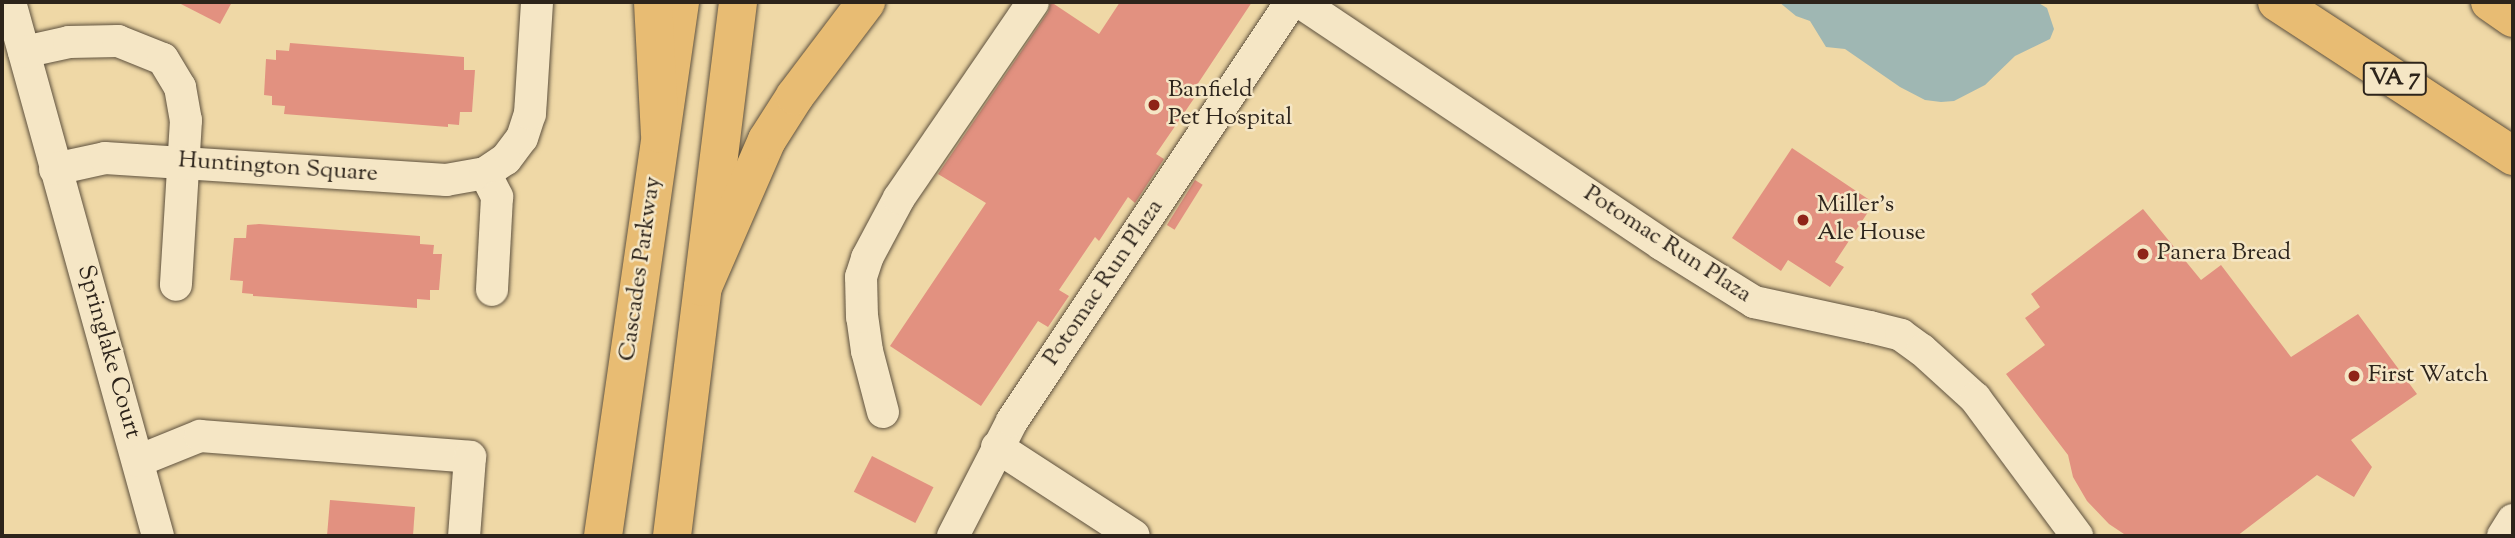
<!DOCTYPE html>
<style>
body{margin:0}
#map{position:relative;width:2515px;height:538px;overflow:hidden;background:#efd8a6;font-family:"Sorts Mill Goudy",serif}
div>[style]{position:absolute}
.water>*{inset:0;background:#9fb7b3}
.building>*{inset:0;background:#e29180;transform-origin:0 0}
.roads{filter:drop-shadow(0 0 2px #5e513e) drop-shadow(0 0 2px #5e513e)}
.minor>*{height:32px;margin:-16px;padding:0 16px;transform-origin:16px;border-radius:16px;background:#f5e6c5}
.major>*{height:38px;margin:-19px;padding:0 19px;transform-origin:19px;border-radius:19px;background:#e8bc73}
.highway>*{height:38px;margin:-19px;padding:0 19px;transform-origin:19px;border-radius:19px;background:#e8bc73}
.dots>*{width:19px;height:19px;translate:-50% -50%;box-sizing:border-box;border:4px solid #f5e6c5;border-radius:50%}
span{translate:-50% -50%;white-space:nowrap;text-align:center;line-height:1.15;-webkit-text-stroke:5px #f5e6c5;paint-order:stroke}
.shield-label span{padding:2px 5px;background:#f5e6c5;border:2px solid;border-radius:5px;-webkit-text-stroke-width:0}
.shield-label{font-size:23px;color:#2d241b;font-weight:700}
.poi-label{font-size:24px;color:#2d241b}
.left{translate:0 -50%;text-align:left}
.street-label{font-size:24px;color:#2d241b}
.frame{position:absolute;inset:0;border:4px solid #2d241b;pointer-events:none}
</style>
<div id="map">
<div class="water">
<i style="clip-path:polygon(1779px 2px,2037px 2px,2047px 8px,2054px 29px,2050px 39px,2015px 56px,1985px 85px,1954px 101px,1941px 102px,1925px 100px,1900px 87px,1845px 49px,1826px 47px,1810px 21px,1796px 16px)"></i>
</div>
<div class="building">
<i style="clip-path:polygon(177px 2px,232px 2px,220px 24px)"></i>
<i style="clip-path:polygon(1051px 2px,1099px 34px,1120px 2px,1252px 2px,1191px 94px,1195px 97px,1156px 154px,1164px 159px,1135px 203px,1128px 197px,1099px 241px,1095px 237px,1059px 290px,1069px 296px,1048px 327px,1038px 321px,981px 406px,890px 346px,986px 203px,938px 174px,1048px 12px)"></i>
<i style="clip-path:polygon(290px 43px,464px 57px,464px 70px,475px 70px,472px 112px,460px 112px,459px 125px,448px 124px,448px 127px,284px 114px,285px 106px,272px 105px,272px 96px,264px 95px,266px 59px,276px 60px,276px 50px,289px 51px)"></i>
<i style="clip-path:polygon(1792px 148px,1874px 203px,1835px 262px,1844px 267px,1830px 287px,1788px 260px,1781px 271px,1732px 238px)"></i>
<i style="left:1195px;top:180px;width:9px;height:53px;rotate:32deg"></i>
<i style="clip-path:polygon(2143px 209px,2201px 280px,2221px 265px,2291px 357px,2358px 314px,2417px 394px,2351px 440px,2372px 467px,2354px 497px,2317px 475px,2237px 536px,2127px 536px,2109px 524px,2087px 501px,2073px 477px,2068px 455px,2006px 374px,2045px 345px,2025px 318px,2040px 307px,2031px 294px)"></i>
<i style="clip-path:polygon(259px 224px,420px 236px,420px 244px,434px 245px,433px 254px,442px 254px,439px 290px,430px 290px,430px 300px,417px 299px,417px 308px,253px 296px,253px 294px,242px 293px,243px 281px,230px 280px,234px 238px,246px 238px,247px 225px)"></i>
<i style="left:872px;top:456px;width:69px;height:40px;rotate:27deg"></i>
<i style="clip-path:polygon(330px 500px,415px 507px,413px 536px,327px 536px)"></i>
</div>
<div class="roads">
<div class="minor">
<i style="left:10px;top:2px;width:554px;rotate:74.51deg"></i>
<i style="left:1300px;top:2px;width:435px;rotate:33.8deg"></i>
<i style="left:1661px;top:244px;width:110px;rotate:31.9deg"></i>
<i style="left:1754px;top:302px;width:119px;rotate:12.2deg"></i>
<i style="left:1870px;top:327px;width:32px;rotate:14deg"></i>
<i style="left:1901px;top:335px;width:26px;rotate:36deg"></i>
<i style="left:1922px;top:350px;width:72px;rotate:42.2deg"></i>
<i style="left:1975px;top:398px;width:172px;rotate:53.5deg"></i>
<i style="left:24px;top:52px;width:46px;rotate:-12.5deg"></i>
<i style="left:69px;top:42px;width:49px;rotate:-1.2deg"></i>
<i style="left:118px;top:41px;width:48px;rotate:21.8deg"></i>
<i style="left:163px;top:59px;width:33px;rotate:59deg"></i>
<i style="left:180px;top:87px;width:34px;rotate:80deg"></i>
<i style="left:186px;top:120px;width:165px;rotate:93.5deg"></i>
<i style="left:55px;top:169px;width:51px;rotate:-12.4deg"></i>
<i style="left:105px;top:158px;width:342px;rotate:3.7deg"></i>
<i style="left:446px;top:180px;width:40px;rotate:-10deg"></i>
<i style="left:485px;top:173px;width:25px;rotate:-34deg"></i>
<i style="left:506px;top:159px;width:26px;rotate:-53deg"></i>
<i style="left:522px;top:138px;width:25px;rotate:-72deg"></i>
<i style="left:530px;top:114px;width:112px;rotate:-86.4deg"></i>
<i style="left:485px;top:173px;width:27px;rotate:63deg"></i>
<i style="left:497px;top:197px;width:93px;rotate:93.1deg"></i>
<i style="left:883px;top:412px;width:63px;rotate:-104.7deg"></i>
<i style="left:867px;top:351px;width:34px;rotate:-98deg"></i>
<i style="left:862px;top:317px;width:40px;rotate:-91.4deg"></i>
<i style="left:861px;top:277px;width:20px;rotate:-72deg"></i>
<i style="left:867px;top:258px;width:68px;rotate:-61.9deg"></i>
<i style="left:899px;top:198px;width:237px;rotate:-55.6deg"></i>
<i style="left:997px;top:447px;width:163px;rotate:33deg"></i>
<i style="left:138px;top:461px;width:67px;rotate:-22deg"></i>
<i style="left:200px;top:436px;width:271px;rotate:4.4deg"></i>
<i style="left:470px;top:457px;width:79px;rotate:94.3deg"></i>
<i style="left:953px;top:536px;width:129px;rotate:-62.8deg"></i>
<i style="left:1012px;top:421px;width:503px;rotate:-56.34deg"></i>
<i style="left:2503px;top:536px;width:19px;rotate:-58deg"></i>
</div>
<div class="major">
<i style="left:603px;top:536px;width:540px;rotate:-81.79deg"></i>
<i style="left:672px;top:536px;width:538px;rotate:-82.95deg"></i>
</div>
<div class="highway">
<i style="left:653px;top:2px;width:132px;rotate:87deg"></i>
<i style="left:2277px;top:2px;width:282px;rotate:33.1deg"></i>
<i style="left:2490px;top:2px;width:28px;rotate:35deg"></i>
<i style="left:703px;top:287px;width:160px;rotate:-66.5deg"></i>
<i style="left:767px;top:140px;width:52px;rotate:-57.5deg"></i>
<i style="left:795px;top:96px;width:118px;rotate:-52.9deg"></i>
</div>
</div>
<div class="dots">
<i style="left:1154px;top:105px;background:#8f2418"></i>
<i style="left:1803px;top:220px;background:#8f2418"></i>
<i style="left:2143px;top:254px;background:#8f2418"></i>
<i style="left:2354px;top:376px;background:#8f2418"></i>
</div>
<div class="shield-label">
<span style="left:2395px;top:79px">VA 7</span>
</div>
<div class="poi-label">
<span class="left" style="left:1168px;top:105px">Banfield<br>Pet Hospital</span>
<span class="left" style="left:1817px;top:220px">Miller's<br>Ale House</span>
<span class="left" style="left:2157px;top:254px">Panera Bread</span>
<span class="left" style="left:2368px;top:376px">First Watch</span>
</div>
<div class="street-label">
<span style="left:278px;top:168px;rotate:4deg">Huntington Square</span>
<span style="left:1667px;top:245px;rotate:33deg">Potomac Run Plaza</span>
<span style="left:641px;top:269px;rotate:-82deg">Cascades Parkway</span>
<span style="left:1104px;top:283px;rotate:-56deg">Potomac Run Plaza</span>
<span style="left:108px;top:352px;rotate:74deg">Springlake Court</span>
</div>
<div class="frame"></div>
</div>
